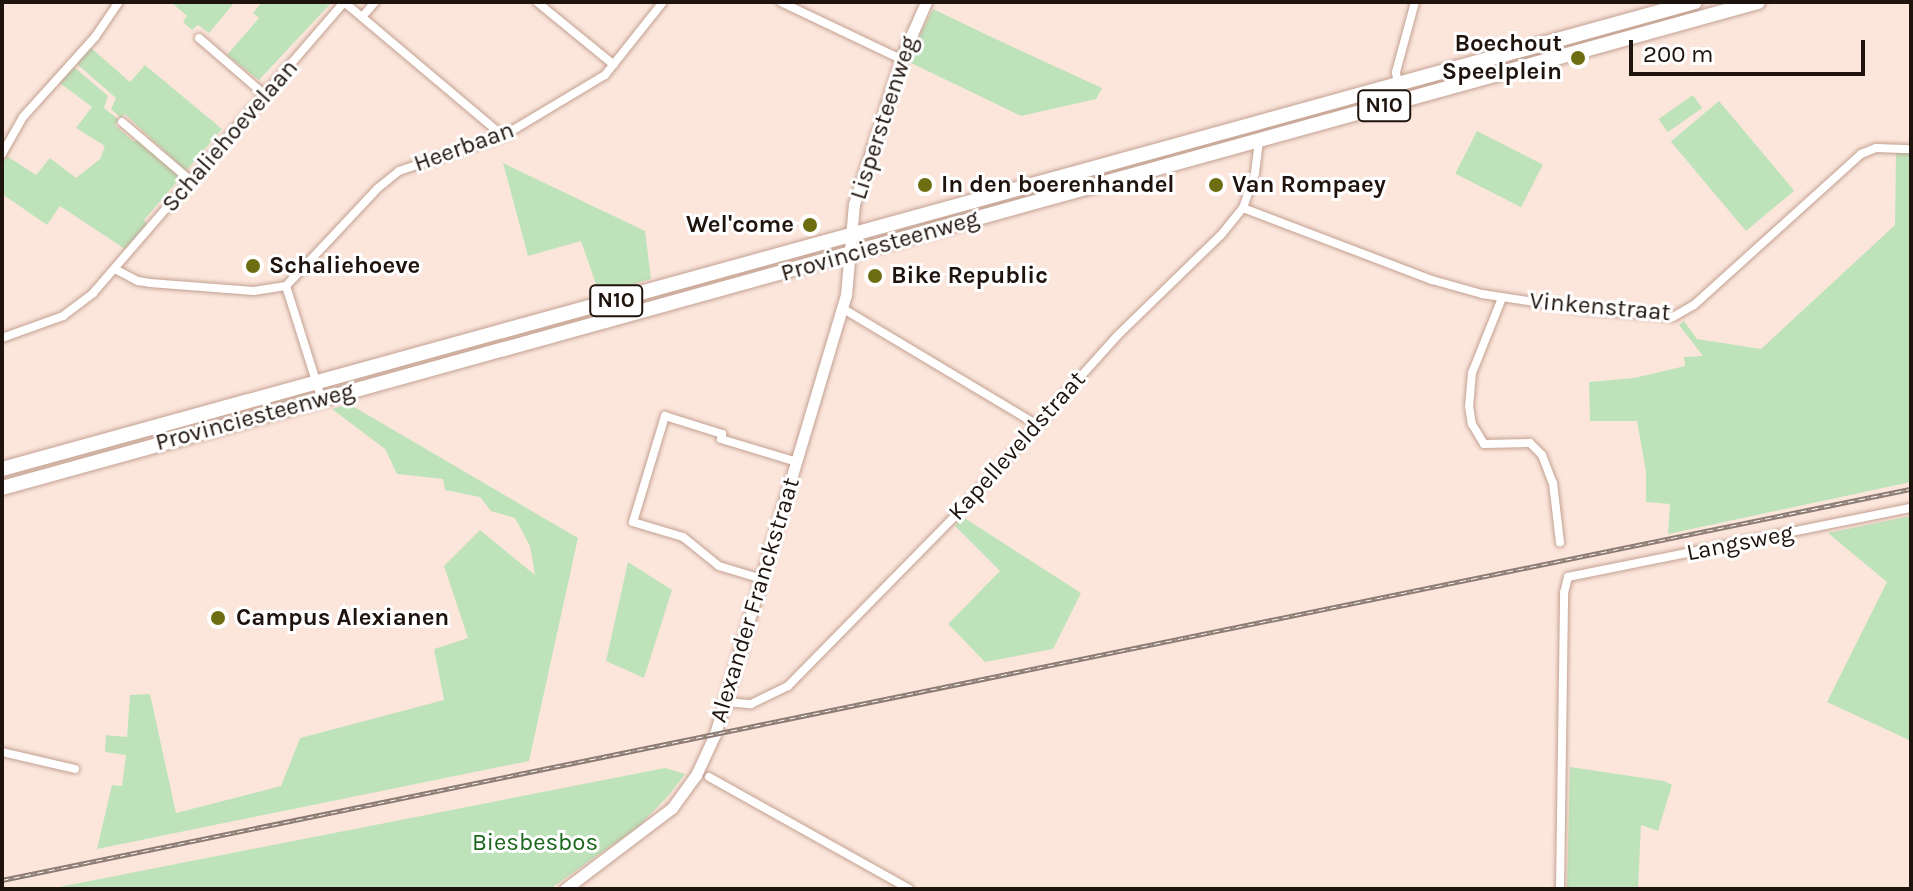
<!DOCTYPE html>
<style>
body{margin:0}
#map{position:relative;width:1913px;height:891px;overflow:hidden;background:#fce6dc;font-family:Karla,sans-serif}
div>[style]{position:absolute}
.green>*{inset:0;background:#bee3bb;transform-origin:0 0}
.roads{filter:drop-shadow(0 0 2px #c3a191) drop-shadow(0 0 2px #c3a191)}
.minor>*{height:8px;margin:-4px;padding:0 4px;transform-origin:4px;border-radius:4px;background:#fff}
.tertiary>*{height:11px;margin:-5.5px;padding:0 5.5px;transform-origin:5.5px;border-radius:5.5px;background:#fff}
.primary>*{height:14px;margin:-7px;padding:0 7px;transform-origin:7px;border-radius:7px;background:#fff}
.rail>*{height:5px;margin-top:-2.5px;transform-origin:0;background:repeating-linear-gradient(90deg,#fff 0 6px,#8b7b73 0 12px);box-sizing:border-box;border-block:2px solid #8b7b73}
.dots>*{width:22px;height:22px;translate:-50% -50%;box-sizing:border-box;border:4px solid #fff;border-radius:50%}
span{translate:-50% -50%;white-space:nowrap;text-align:center;line-height:1.15;-webkit-text-stroke:6px #fff;paint-order:stroke}
.shield-label span{padding:2px 6px;background:#fff;border:2px solid;border-radius:6px;-webkit-text-stroke-width:0}
.shield-label{font-size:22px;color:#1f130d;font-weight:700}
.poi-label{font-size:24px;color:#1f130d;font-weight:700}
.right{translate:-100% -50%;text-align:right}
.left{translate:0 -50%;text-align:left}
.street-label{font-size:24px;color:#1f130d}
.park-label{font-size:24px;color:#1a661b}
.frame{position:absolute;inset:0;border:4px solid #1f130d;pointer-events:none}
.scale{position:absolute;left:1629px;top:40px;width:236px;height:36px;box-sizing:border-box;border:4px solid #1f130d;border-top:0;padding-left:10px;font-size:24px;line-height:28px;white-space:nowrap;color:#1f130d;-webkit-text-stroke:6px #fff;paint-order:stroke}
</style>
<div id="map">
<div class="green">
<i style="clip-path:polygon(171px 2px,235px 2px,209px 33px,198px 25px,192px 30px,183px 22px,187px 16px)"></i>
<i style="clip-path:polygon(262px 2px,331px 3px,259px 80px,227px 55px,259px 18px,253px 13px)"></i>
<i style="clip-path:polygon(933px 9px,1002px 42px,1102px 88px,1096px 99px,1021px 116px,907px 61px)"></i>
<i style="clip-path:polygon(90px 47px,130px 82px,145px 65px,222px 129px,186px 171px,125px 114px,121px 118px,111px 109px,116px 98px,77px 64px)"></i>
<i style="clip-path:polygon(74px 67px,108px 96px,104px 108px,119px 120px,115px 125px,133px 141px,139px 141px,181px 177px,144px 220px,147px 224px,125px 249px,60px 206px,47px 225px,2px 194px,2px 164px,7px 156px,36px 175px,50px 158px,76px 178px,100px 159px,105px 146px,76px 128px,92px 107px,60px 83px)"></i>
<i style="left:1693px;top:95px;width:16px;height:42px;rotate:55deg"></i>
<i style="left:1719px;top:101px;width:117px;height:63px;rotate:50deg"></i>
<i style="left:1477px;top:131px;width:74px;height:48px;rotate:27deg"></i>
<i style="clip-path:polygon(1896px 152px,1911px 152px,1911px 482px,1668px 534px,1670px 504px,1646px 502px,1646px 472px,1637px 421px,1590px 421px,1589px 382px,1634px 378px,1685px 366px,1684px 357px,1703px 356px,1679px 325px,1684px 321px,1697px 339px,1761px 349px,1895px 225px)"></i>
<i style="clip-path:polygon(503px 163px,645px 231px,651px 279px,599px 293px,581px 241px,528px 256px)"></i>
<i style="clip-path:polygon(349px 404px,578px 538px,529px 761px,97px 849px,112px 785px,122px 786px,126px 755px,105px 752px,106px 735px,127px 737px,130px 695px,150px 694px,176px 813px,281px 786px,300px 738px,444px 700px,434px 649px,468px 638px,444px 566px,480px 530px,535px 575px,530px 546px,515px 518px,491px 511px,480px 497px,445px 490px,443px 479px,397px 474px,385px 449px,332px 409px)"></i>
<i style="clip-path:polygon(1911px 516px,1911px 741px,1827px 702px,1887px 582px,1828px 533px)"></i>
<i style="clip-path:polygon(963px 517px,1081px 593px,1053px 649px,985px 662px,948px 624px,1000px 571px,955px 526px)"></i>
<i style="clip-path:polygon(628px 562px,672px 590px,644px 678px,606px 661px)"></i>
<i style="clip-path:polygon(1570px 767px,1664px 781px,1672px 785px,1658px 831px,1641px 825px,1638px 889px,1567px 889px)"></i>
<i style="clip-path:polygon(665px 768px,685px 774px,668px 796px,639px 826px,550px 889px,49px 889px)"></i>
</div>
<div class="roads">
<div class="minor">
<i style="left:344px;top:2px;width:208px;rotate:40.1deg"></i>
<i style="left:537px;top:2px;width:99px;rotate:39.3deg"></i>
<i style="left:781px;top:2px;width:133px;rotate:25.4deg"></i>
<i style="left:362px;top:17px;width:20px;rotate:-49deg"></i>
<i style="left:199px;top:38px;width:87px;rotate:40.8deg"></i>
<i style="left:1398px;top:86px;width:14px;rotate:-98deg"></i>
<i style="left:1396px;top:72px;width:73px;rotate:-74.8deg"></i>
<i style="left:122px;top:122px;width:91px;rotate:40.5deg"></i>
<i style="left:2px;top:154px;width:43px;rotate:-60.4deg"></i>
<i style="left:23px;top:117px;width:108px;rotate:-48deg"></i>
<i style="left:95px;top:37px;width:42px;rotate:-55.6deg"></i>
<i style="left:1243px;top:208px;width:202px;rotate:20.9deg"></i>
<i style="left:1432px;top:280px;width:52px;rotate:15.6deg"></i>
<i style="left:1482px;top:294px;width:92px;rotate:8.7deg"></i>
<i style="left:1573px;top:308px;width:100px;rotate:5.1deg"></i>
<i style="left:1673px;top:317px;width:24px;rotate:-30deg"></i>
<i style="left:1694px;top:305px;width:225px;rotate:-42.1deg"></i>
<i style="left:1861px;top:154px;width:16px;rotate:-22deg"></i>
<i style="left:1876px;top:148px;width:35px;rotate:2deg"></i>
<i style="left:115px;top:269px;width:26px;rotate:28deg"></i>
<i style="left:138px;top:281px;width:12px;rotate:9deg"></i>
<i style="left:150px;top:283px;width:104px;rotate:4.4deg"></i>
<i style="left:254px;top:291px;width:32px;rotate:-9deg"></i>
<i style="left:286px;top:286px;width:134px;rotate:-46.8deg"></i>
<i style="left:378px;top:188px;width:27px;rotate:-39deg"></i>
<i style="left:399px;top:171px;width:110px;rotate:-18.6deg"></i>
<i style="left:503px;top:136px;width:119px;rotate:-30.9deg"></i>
<i style="left:605px;top:75px;width:93px;rotate:-51.5deg"></i>
<i style="left:286px;top:286px;width:120px;rotate:72.5deg"></i>
<i style="left:1502px;top:298px;width:81px;rotate:111.8deg"></i>
<i style="left:1472px;top:373px;width:33px;rotate:95deg"></i>
<i style="left:1469px;top:406px;width:18px;rotate:81deg"></i>
<i style="left:1472px;top:424px;width:23px;rotate:59deg"></i>
<i style="left:1484px;top:444px;width:46px;rotate:-1.2deg"></i>
<i style="left:1530px;top:443px;width:17px;rotate:45deg"></i>
<i style="left:1542px;top:455px;width:30px;rotate:69deg"></i>
<i style="left:1553px;top:483px;width:60px;rotate:83.3deg"></i>
<i style="left:842px;top:308px;width:226px;rotate:30.9deg"></i>
<i style="left:2px;top:338px;width:65px;rotate:-19.8deg"></i>
<i style="left:63px;top:316px;width:38px;rotate:-37deg"></i>
<i style="left:93px;top:293px;width:384px;rotate:-49.2deg"></i>
<i style="left:762px;top:579px;width:45px;rotate:-163.2deg"></i>
<i style="left:719px;top:566px;width:46px;rotate:-141.1deg"></i>
<i style="left:683px;top:537px;width:52px;rotate:-163.3deg"></i>
<i style="left:633px;top:522px;width:111px;rotate:-73.2deg"></i>
<i style="left:665px;top:416px;width:60px;rotate:17.5deg"></i>
<i style="left:722px;top:434px;width:5px;rotate:101deg"></i>
<i style="left:721px;top:439px;width:79px;rotate:16.8deg"></i>
<i style="left:726px;top:702px;width:25px;rotate:5deg"></i>
<i style="left:751px;top:704px;width:41px;rotate:-25.9deg"></i>
<i style="left:788px;top:686px;width:240px;rotate:-45.5deg"></i>
<i style="left:956px;top:515px;width:241px;rotate:-48deg"></i>
<i style="left:1117px;top:336px;width:145px;rotate:-44.2deg"></i>
<i style="left:1221px;top:235px;width:35px;rotate:-51deg"></i>
<i style="left:1243px;top:208px;width:37px;rotate:-71deg"></i>
<i style="left:1255px;top:173px;width:26px;rotate:-83deg"></i>
<i style="left:1258px;top:147px;width:7px;rotate:-117deg"></i>
<i style="left:2px;top:752px;width:75px;rotate:13.1deg"></i>
<i style="left:709px;top:777px;width:229px;rotate:29.2deg"></i>
<i style="left:1560px;top:889px;width:296px;rotate:-89.2deg"></i>
<i style="left:1564px;top:593px;width:16px;rotate:-76deg"></i>
<i style="left:1568px;top:577px;width:350px;rotate:-11.4deg"></i>
</div>
<div class="tertiary">
<i style="left:565px;top:889px;width:134px;rotate:-37.1deg"></i>
<i style="left:672px;top:808px;width:41px;rotate:-54deg"></i>
<i style="left:696px;top:775px;width:45px;rotate:-65.1deg"></i>
<i style="left:715px;top:734px;width:458px;rotate:-73.4deg"></i>
<i style="left:846px;top:295px;width:91px;rotate:-85deg"></i>
<i style="left:854px;top:204px;width:152px;rotate:-72deg"></i>
<i style="left:901px;top:59px;width:62px;rotate:-66.3deg"></i>
</div>
<div class="primary">
<i style="left:2px;top:469px;width:1756px;rotate:-15.42deg"></i>
<i style="left:2px;top:488px;width:1822px;rotate:-15.47deg"></i>
</div>
</div>
<div class="rail">
<i style="left:2px;top:880px;width:1949px;rotate:-11.58deg"></i>
</div>
<div class="dots">
<i style="left:1578px;top:58px;background:#6c6e11"></i>
<i style="left:925px;top:185px;background:#6c6e11"></i>
<i style="left:1216px;top:185px;background:#6c6e11"></i>
<i style="left:810px;top:225px;background:#6c6e11"></i>
<i style="left:253px;top:266px;background:#6c6e11"></i>
<i style="left:875px;top:276px;background:#6c6e11"></i>
<i style="left:218px;top:618px;background:#6c6e11"></i>
</div>
<div class="shield-label">
<span style="left:1384px;top:106px">N10</span>
<span style="left:616px;top:301px">N10</span>
</div>
<div class="poi-label">
<span class="right" style="left:1562px;top:58px">Boechout<br>Speelplein</span>
<span class="left" style="left:941px;top:185px">In den boerenhandel</span>
<span class="left" style="left:1232px;top:185px">Van Rompaey</span>
<span class="right" style="left:794px;top:225px">Wel'come</span>
<span class="left" style="left:269px;top:266px">Schaliehoeve</span>
<span class="left" style="left:891px;top:276px">Bike Republic</span>
<span class="left" style="left:236px;top:618px">Campus Alexianen</span>
</div>
<div class="street-label">
<span style="left:884px;top:118px;rotate:-72deg">Lispersteenweg</span>
<span style="left:230px;top:136px;rotate:-49deg">Schaliehoevelaan</span>
<span style="left:464px;top:147px;rotate:-20deg">Heerbaan</span>
<span style="left:880px;top:246px;rotate:-16deg">Provinciesteenweg</span>
<span style="left:1600px;top:307px;rotate:5deg">Vinkenstraat</span>
<span style="left:255px;top:417px;rotate:-15deg">Provinciesteenweg</span>
<span style="left:1017px;top:446px;rotate:-48deg">Kapelleveldstraat</span>
<span style="left:1740px;top:543px;rotate:-11deg">Langsweg</span>
<span style="left:755px;top:600px;rotate:-73deg">Alexander Franckstraat</span>
</div>
<div class="park-label">
<span style="left:535px;top:843px">Biesbesbos</span>
</div>
<div class="frame"></div>
<div class="scale">200 m</div>
</div>
